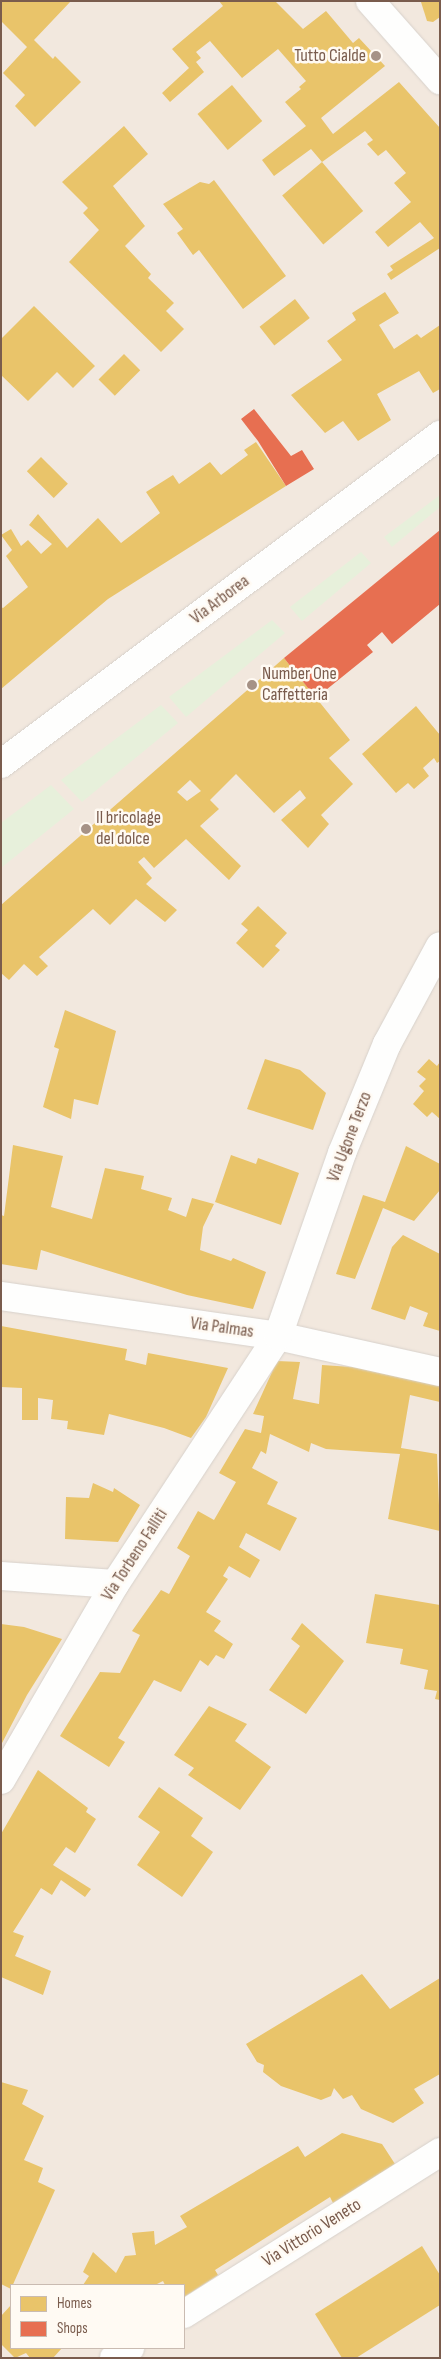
<!DOCTYPE html>
<style>
body{margin:0}
#map{position:relative;width:441px;height:2359px;overflow:hidden;background:#f9f5f0;font-family:"Sofia Sans Condensed",sans-serif}
div>[style]{position:absolute}
.residential>*{inset:0;background:#f2e8de}
.green>*{inset:0;background:#e7f0db}
.homes>*{inset:0;background:#e9c46a;transform-origin:0 0}
.shops>*{inset:0;background:#e76f51}
.roads{filter:drop-shadow(0 0 1px #d7d1cb) drop-shadow(0 0 1px #d7d1cb)}
.minor>*{height:28px;margin:-14px;padding:0 14px;transform-origin:14px;border-radius:14px;background:#fefefd}
.dots>*{width:14px;height:14px;translate:-50% -50%;box-sizing:border-box;border:2px solid #fffaf3;border-radius:50%}
span{translate:-50% -50%;white-space:nowrap;text-align:center;line-height:1.15;-webkit-text-stroke:5px #fffaf3;paint-order:stroke}
.poi-label{font-size:18px;color:#7a5c4d}
.right{translate:-100% -50%;text-align:right}
.left{translate:0 -50%;text-align:left}
.street-label{font-size:18px;color:#7a5c4d}
.frame{position:absolute;inset:0;border:2px solid #7a5c4d;pointer-events:none}
.legend{position:absolute;left:10px;top:2284px;width:175px;height:65px;box-sizing:border-box;background:#fffaf3;border:1px solid #cabbb1;margin:0;padding:6px 9px;list-style:none;font-size:15px;color:#7a5c4d}
.legend li{display:flex;align-items:center;gap:10px;height:25px}
.legend b{width:25px;border:1px solid #cabbb1}
</style>
<div id="map">
<div class="residential">
<i style="clip-path:polygon(evenodd,1px 1px,440px 1px,440px 2358px,1px 2358px,1px 1px,11px 2285px,184px 2285px,184px 2348px,11px 2348px,11px 2285px)"></i>
</div>
<div class="green">
<i style="clip-path:polygon(440px 495px,440px 507px,392px 547px,384px 537px)"></i>
<i style="clip-path:polygon(361px 552px,371px 563px,302px 621px,290px 607px)"></i>
<i style="clip-path:polygon(272px 620px,285px 633px,186px 717px,169px 697px)"></i>
<i style="clip-path:polygon(161px 705px,178px 723px,82px 802px,61px 780px)"></i>
<i style="clip-path:polygon(51px 785px,74px 809px,1px 868px,1px 823px)"></i>
</div>
<div class="homes">
<i style="clip-path:polygon(1px 1px,71px 1px,34px 40px,53px 59px,55px 56px,81px 82px,35px 127px,15px 106px,25px 95px,3px 73px,27px 47px,1px 21px)"></i>
<i style="clip-path:polygon(219px 1px,275px 1px,303px 29px,326px 11px,353px 43px,359px 38px,385px 66px,321px 118px,333px 134px,399px 82px,440px 128px,440px 248px,391px 280px,387px 274px,393px 270px,390px 266px,434px 238px,420px 222px,388px 247px,375px 232px,411px 202px,394px 183px,406px 173px,386px 150px,378px 156px,367px 144px,373px 140px,365px 131px,322px 162px,311px 149px,274px 176px,262px 160px,306px 126px,285px 102px,301px 89px,299px 87px,306px 81px,278px 49px,242px 78px,210px 41px,196px 52px,201px 58px,196px 62px,204px 72px,170px 102px,162px 93px,189px 68px,172px 49px,223px 6px)"></i>
<i style="clip-path:polygon(440px 1px,440px 17px,433px 22px,427px 21px,421px 2px)"></i>
<i style="left:232px;top:85px;width:47px;height:45px;rotate:50deg"></i>
<i style="clip-path:polygon(124px 126px,148px 154px,113px 186px,145px 226px,125px 246px,151px 274px,148px 278px,174px 303px,166px 311px,184px 329px,161px 352px,69px 262px,99px 230px,83px 213px,88px 208px,62px 182px)"></i>
<i style="left:322px;top:162px;width:64px;height:52px;rotate:50deg"></i>
<i style="clip-path:polygon(214px 180px,286px 276px,243px 309px,199px 250px,193px 255px,177px 233px,183px 229px,163px 204px,200px 182px,209px 184px)"></i>
<i style="clip-path:polygon(385px 292px,399px 313px,379px 325px,394px 349px,417px 334px,421px 338px,440px 325px,440px 389px,433px 393px,419px 371px,377px 394px,391px 420px,358px 441px,343px 421px,325px 433px,291px 395px,342px 360px,327px 341px,356px 320px,352px 313px)"></i>
<i style="left:295px;top:299px;width:24px;height:45px;rotate:52deg"></i>
<i style="clip-path:polygon(34px 306px,95px 366px,73px 388px,57px 372px,28px 401px,1px 375px,1px 339px)"></i>
<i style="left:124px;top:354px;width:23px;height:36px;rotate:45deg"></i>
<i style="clip-path:polygon(256px 442px,286px 486px,108px 599px,1px 689px,1px 607px,3px 608px,28px 587px,6px 556px,12px 550px,1px 535px,11px 529px,21px 546px,28px 540px,41px 554px,52px 544px,29px 525px,38px 514px,67px 548px,98px 518px,121px 543px,160px 513px,146px 492px,173px 475px,179px 484px,210px 462px,221px 475px,248px 455px,244px 450px)"></i>
<i style="left:41px;top:457px;width:38px;height:20px;rotate:45deg"></i>
<i style="clip-path:polygon(evenodd,284px 658px,350px 740px,329px 758px,353px 784px,321px 815px,329px 824px,308px 848px,281px 820px,306px 798px,300px 790px,274px 813px,236px 774px,210px 800px,219px 809px,200px 826px,241px 866px,229px 880px,186px 839px,154px 868px,144px 857px,138px 862px,152px 878px,146px 884px,177px 910px,165px 922px,136px 899px,110px 925px,93px 909px,39px 957px,48px 966px,37px 976px,24px 964px,9px 980px,1px 973px,1px 905px,284px 658px,190px 780px,201px 791px,187px 801px,177px 792px,190px 780px)"></i>
<i style="clip-path:polygon(416px 706px,440px 735px,440px 761px,437px 763px,434px 758px,423px 768px,429px 776px,414px 789px,408px 783px,396px 793px,362px 754px)"></i>
<i style="clip-path:polygon(258px 906px,287px 933px,275px 946px,280px 950px,263px 968px,236px 943px,248px 930px,241px 924px)"></i>
<i style="clip-path:polygon(65px 1010px,116px 1031px,98px 1105px,74px 1099px,71px 1119px,43px 1107px,59px 1049px,54px 1047px)"></i>
<i style="clip-path:polygon(265px 1059px,300px 1070px,326px 1093px,313px 1130px,247px 1109px)"></i>
<i style="clip-path:polygon(429px 1059px,437px 1066px,440px 1062px,440px 1119px,432px 1112px,427px 1117px,413px 1104px,424px 1091px,419px 1086px,426px 1079px,417px 1072px)"></i>
<i style="clip-path:polygon(13px 1145px,63px 1156px,51px 1207px,92px 1219px,105px 1168px,144px 1176px,141px 1189px,172px 1198px,168px 1210px,186px 1217px,192px 1198px,214px 1204px,203px 1227px,200px 1250px,231px 1261px,233px 1258px,266px 1272px,253px 1309px,187px 1295px,41px 1250px,37px 1270px,1px 1264px,1px 1215px,4px 1216px)"></i>
<i style="clip-path:polygon(406px 1146px,440px 1164px,440px 1190px,414px 1221px,383px 1208px,355px 1279px,336px 1274px,363px 1195px,385px 1202px)"></i>
<i style="clip-path:polygon(231px 1155px,256px 1164px,258px 1158px,299px 1173px,281px 1225px,215px 1202px)"></i>
<i style="clip-path:polygon(403px 1235px,440px 1254px,440px 1331px,423px 1326px,428px 1313px,410px 1306px,405px 1320px,371px 1309px,392px 1247px)"></i>
<i style="clip-path:polygon(1px 1326px,127px 1349px,125px 1360px,146px 1365px,148px 1353px,228px 1368px,206px 1417px,191px 1438px,164px 1428px,109px 1414px,104px 1435px,67px 1429px,68px 1421px,51px 1419px,53px 1400px,38px 1398px,38px 1420px,22px 1420px,22px 1388px,1px 1387px)"></i>
<i style="clip-path:polygon(277px 1361px,300px 1362px,293px 1399px,319px 1404px,322px 1365px,412px 1371px,440px 1379px,440px 1402px,410px 1395px,401px 1448px,437px 1454px,440px 1531px,388px 1519px,400px 1454px,326px 1449px,311px 1443px,309px 1452px,270px 1434px,266px 1454px,261px 1451px,252px 1468px,278px 1482px,267px 1504px,297px 1518px,280px 1551px,246px 1533px,239px 1547px,260px 1560px,250px 1578px,229px 1566px,223px 1576px,228px 1579px,206px 1612px,221px 1621px,214px 1631px,233px 1644px,224px 1659px,216px 1655px,208px 1666px,200px 1660px,181px 1692px,154px 1680px,118px 1738px,125px 1742px,109px 1767px,60px 1736px,100px 1672px,120px 1673px,140px 1635px,132px 1631px,161px 1590px,169px 1594px,190px 1556px,177px 1548px,198px 1511px,214px 1520px,236px 1482px,219px 1473px,245px 1429px,261px 1433px,264px 1416px,253px 1414px)"></i>
<i style="clip-path:polygon(93px 1483px,113px 1492px,114px 1488px,140px 1505px,118px 1542px,65px 1539px,66px 1497px,89px 1498px)"></i>
<i style="clip-path:polygon(375px 1594px,440px 1605px,440px 1700px,435px 1699px,437px 1691px,424px 1689px,428px 1670px,400px 1664px,403px 1649px,366px 1643px)"></i>
<i style="clip-path:polygon(302px 1623px,344px 1661px,306px 1714px,269px 1690px,300px 1646px,291px 1639px)"></i>
<i style="clip-path:polygon(1px 1624px,24px 1627px,62px 1639px,27px 1695px,1px 1745px)"></i>
<i style="clip-path:polygon(209px 1706px,247px 1724px,235px 1741px,271px 1767px,240px 1810px,188px 1775px,194px 1768px,174px 1755px)"></i>
<i style="clip-path:polygon(38px 1770px,88px 1808px,86px 1812px,96px 1819px,75px 1853px,66px 1847px,53px 1865px,91px 1889px,85px 1897px,61px 1880px,52px 1895px,41px 1888px,13px 1932px,24px 1936px,15px 1956px,51px 1971px,43px 1995px,1px 1977px,1px 1834px)"></i>
<i style="clip-path:polygon(159px 1787px,203px 1818px,191px 1836px,213px 1852px,182px 1897px,137px 1865px,160px 1832px,138px 1817px)"></i>
<i style="clip-path:polygon(362px 1974px,390px 2009px,440px 1978px,440px 2074px,414px 2089px,424px 2103px,393px 2123px,361px 2109px,352px 2095px,343px 2099px,334px 2088px,331px 2096px,321px 2100px,281px 2086px,263px 2072px,264px 2065px,257px 2062px,246px 2044px)"></i>
<i style="clip-path:polygon(1px 2082px,28px 2090px,22px 2104px,44px 2116px,24px 2160px,43px 2168px,38px 2182px,55px 2190px,11px 2289px,1px 2284px)"></i>
<i style="clip-path:polygon(342px 2133px,382px 2144px,395px 2164px,333px 2203px,330px 2197px,215px 2270px,218px 2275px,184px 2297px,184px 2285px,165px 2285px,163px 2281px,155px 2285px,83px 2285px,89px 2276px,83px 2272px,93px 2252px,116px 2273px,125px 2256px,136px 2255px,132px 2233px,154px 2231px,155px 2245px,187px 2227px,180px 2216px,298px 2146px,305px 2157px)"></i>
<i style="clip-path:polygon(422px 2246px,440px 2275px,440px 2305px,356px 2358px,342px 2358px,315px 2314px)"></i>
<i style="clip-path:polygon(11px 2305px,11px 2348px,62px 2348px,53px 2358px,30px 2358px,26px 2353px,15px 2358px,1px 2344px,1px 2316px)"></i>
</div>
<div class="shops">
<i style="clip-path:polygon(254px 409px,291px 456px,302px 450px,314px 469px,286px 486px,258px 441px,241px 419px)"></i>
<i style="clip-path:polygon(440px 530px,440px 604px,392px 644px,382px 632px,367px 645px,373px 652px,316px 698px,284px 658px)"></i>
</div>
<div class="roads">
<div class="minor">
<i style="left:370px;top:1px;width:106px;rotate:48.5deg"></i>
<i style="left:1px;top:764px;width:549px;rotate:-36.85deg"></i>
<i style="left:1px;top:1296px;width:280px;rotate:8.2deg"></i>
<i style="left:278px;top:1336px;width:166px;rotate:12.5deg"></i>
<i style="left:1px;top:1576px;width:114px;rotate:4deg"></i>
<i style="left:1px;top:1780px;width:227px;rotate:-59.8deg"></i>
<i style="left:115px;top:1584px;width:297px;rotate:-56.7deg"></i>
<i style="left:278px;top:1336px;width:194px;rotate:-70.7deg"></i>
<i style="left:342px;top:1153px;width:118px;rotate:-67.6deg"></i>
<i style="left:387px;top:1044px;width:111px;rotate:-61.6deg"></i>
<i style="left:184px;top:2314px;width:303px;rotate:-32.3deg"></i>
<i style="left:114px;top:2358px;width:19px;rotate:-32deg"></i>
</div>
</div>
<div class="dots">
<i style="left:376px;top:56px;background:#a69286"></i>
<i style="left:252px;top:685px;background:#a69286"></i>
<i style="left:86px;top:829px;background:#a69286"></i>
</div>
<div class="poi-label">
<span class="right" style="left:366px;top:56px">Tutto Cialde</span>
<span class="left" style="left:262px;top:685px">Number One<br>Caffetteria</span>
<span class="left" style="left:96px;top:829px">Il bricolage<br>del dolce</span>
</div>
<div class="street-label">
<span style="left:220px;top:600px;rotate:-37deg">Via Arborea</span>
<span style="left:350px;top:1137px;rotate:-69deg">Via Ugone Terzo</span>
<span style="left:222px;top:1328px;rotate:8deg">Via Palmas</span>
<span style="left:135px;top:1555px;rotate:-57deg">Via Torbeno Falliti</span>
<span style="left:312px;top:2233px;rotate:-32deg">Via Vittorio Veneto</span>
</div>
<div class="frame"></div>
<ul class="legend">
<li><b style="height:14px;background:#e9c46a"></b>Homes</li>
<li><b style="height:14px;background:#e76f51"></b>Shops</li>
</ul>
</div>
